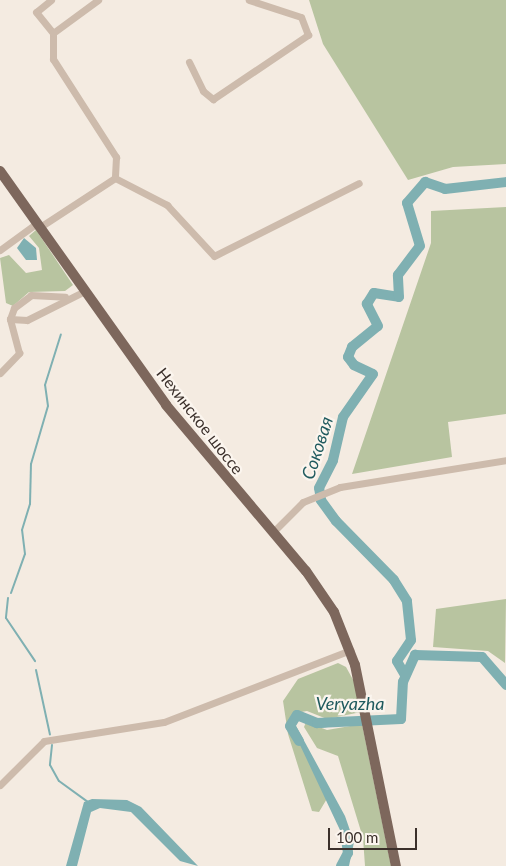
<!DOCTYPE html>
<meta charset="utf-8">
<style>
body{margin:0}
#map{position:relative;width:506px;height:866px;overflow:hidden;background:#f4ebe1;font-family:Lato,sans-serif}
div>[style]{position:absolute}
.green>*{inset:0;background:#b8c4a0}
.water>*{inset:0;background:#7fb0b2}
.stream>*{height:2px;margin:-1px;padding:0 1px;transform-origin:1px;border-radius:1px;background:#7fb0b2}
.river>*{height:10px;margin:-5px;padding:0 5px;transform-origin:5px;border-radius:5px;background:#7fb0b2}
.street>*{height:7px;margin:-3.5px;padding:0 3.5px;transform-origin:3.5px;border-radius:3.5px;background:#cdbbac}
.primary>*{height:10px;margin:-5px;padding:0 5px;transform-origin:5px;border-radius:5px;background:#7d675c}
span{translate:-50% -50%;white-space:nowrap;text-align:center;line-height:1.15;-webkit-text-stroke:4.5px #fbf5ee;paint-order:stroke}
.street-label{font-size:16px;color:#3b302b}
.water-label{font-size:18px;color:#1f5a5e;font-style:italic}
.scale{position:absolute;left:328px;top:828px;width:89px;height:22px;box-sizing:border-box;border:2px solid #3b302b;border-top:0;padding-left:6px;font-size:15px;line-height:18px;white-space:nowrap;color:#3b302b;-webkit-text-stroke:4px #fbf5ee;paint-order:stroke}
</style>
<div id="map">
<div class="green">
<i style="clip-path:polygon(309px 0,506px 0,506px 164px,453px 167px,408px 180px,323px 44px)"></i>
<i style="clip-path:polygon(506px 207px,506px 414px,448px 422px,452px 457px,352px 474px,431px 243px,431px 211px)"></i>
<i style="clip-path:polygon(36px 230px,73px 285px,65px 291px,29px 292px,13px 306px,6px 303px,0 258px,9px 255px,26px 273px,42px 270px,39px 248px,29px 236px)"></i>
<i style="clip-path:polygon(506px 599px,505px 663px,488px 651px,433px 647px,436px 609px)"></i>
<i style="clip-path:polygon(338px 663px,346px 667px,357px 687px,361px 712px,327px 719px,307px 711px,295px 713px,294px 730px,328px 797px,319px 812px,312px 811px,288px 734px,283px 701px,298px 679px)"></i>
<i style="clip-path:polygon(306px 722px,327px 730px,362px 724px,391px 866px,365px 866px,363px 838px,338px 756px,317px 748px,304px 727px)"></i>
</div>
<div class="water">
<i style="clip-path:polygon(24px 238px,36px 248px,37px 260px,26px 260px,17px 248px)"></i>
<i style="clip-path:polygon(299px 716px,318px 723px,356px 717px,357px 723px,321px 728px,300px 720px,295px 724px,345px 816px,354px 842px,349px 866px,341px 866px,347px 845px,292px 728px)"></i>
<i style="clip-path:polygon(92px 799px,127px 800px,141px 807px,198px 866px,180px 861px,131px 812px,100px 808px,91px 812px,77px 866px,66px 866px,84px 802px)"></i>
</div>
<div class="stream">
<i style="left:11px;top:593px;width:41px;rotate:-70.3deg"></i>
<i style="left:25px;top:554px;width:24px;rotate:-97deg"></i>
<i style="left:22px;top:530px;width:27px;rotate:-73deg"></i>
<i style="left:30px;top:504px;width:40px;rotate:-88.6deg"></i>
<i style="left:31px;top:464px;width:60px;rotate:-73.7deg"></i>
<i style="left:48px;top:406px;width:21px;rotate:-98deg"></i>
<i style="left:45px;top:385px;width:53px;rotate:-72.6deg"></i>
<i style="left:8px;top:598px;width:20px;rotate:96deg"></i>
<i style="left:6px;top:618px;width:52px;rotate:56deg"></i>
<i style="left:36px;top:670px;width:66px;rotate:77.8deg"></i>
<i style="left:52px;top:745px;width:20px;rotate:96deg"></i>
<i style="left:50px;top:765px;width:18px;rotate:61deg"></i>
<i style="left:59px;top:781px;width:36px;rotate:36deg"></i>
</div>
<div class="river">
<i style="left:405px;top:675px;width:16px;rotate:-120deg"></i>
<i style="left:397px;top:661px;width:25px;rotate:-56deg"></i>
<i style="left:411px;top:640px;width:39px;rotate:-96deg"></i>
<i style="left:407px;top:601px;width:25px;rotate:-122deg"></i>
<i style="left:394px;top:580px;width:83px;rotate:-134.5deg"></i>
<i style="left:336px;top:521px;width:26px;rotate:-126deg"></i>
<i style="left:321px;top:500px;width:12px;rotate:-99deg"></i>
<i style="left:319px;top:488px;width:31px;rotate:-63deg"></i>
<i style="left:333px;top:460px;width:44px;rotate:-76.9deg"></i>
<i style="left:343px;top:417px;width:52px;rotate:-55.1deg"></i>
<i style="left:373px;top:374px;width:21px;rotate:-155deg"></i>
<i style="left:354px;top:365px;width:10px;rotate:-127deg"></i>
<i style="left:348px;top:357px;width:11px;rotate:-68deg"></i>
<i style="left:352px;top:347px;width:33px;rotate:-39deg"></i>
<i style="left:378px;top:326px;width:25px;rotate:-117deg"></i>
<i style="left:367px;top:304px;width:13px;rotate:-58deg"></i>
<i style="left:374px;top:293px;width:25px;rotate:9deg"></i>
<i style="left:399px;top:297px;width:22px;rotate:-93deg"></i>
<i style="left:398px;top:275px;width:36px;rotate:-53deg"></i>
<i style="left:420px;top:246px;width:45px;rotate:-106.8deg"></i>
<i style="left:407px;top:203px;width:28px;rotate:-49deg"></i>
<i style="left:425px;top:182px;width:21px;rotate:19deg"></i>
<i style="left:445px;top:189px;width:61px;rotate:-6.5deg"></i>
<i style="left:299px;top:741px;width:17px;rotate:-121deg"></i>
<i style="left:290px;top:726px;width:13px;rotate:-58deg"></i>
<i style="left:297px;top:715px;width:22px;rotate:22deg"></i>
<i style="left:317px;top:723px;width:84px;rotate:-2.7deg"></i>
<i style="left:401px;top:719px;width:37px;rotate:-87deg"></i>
<i style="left:403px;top:682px;width:30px;rotate:-66deg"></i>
<i style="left:415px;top:655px;width:67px;rotate:1.7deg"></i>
<i style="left:482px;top:657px;width:37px;rotate:49deg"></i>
<i style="left:341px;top:866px;width:15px;rotate:-62deg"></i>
<i style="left:348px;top:853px;width:14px;rotate:-98deg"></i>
</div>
<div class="street">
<i style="left:51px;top:0;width:19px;rotate:141deg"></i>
<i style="left:36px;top:12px;width:27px;rotate:51deg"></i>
<i style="left:53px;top:33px;width:26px;rotate:90deg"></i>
<i style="left:53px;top:59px;width:117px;rotate:57.3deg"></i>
<i style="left:116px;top:157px;width:21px;rotate:93deg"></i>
<i style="left:115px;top:178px;width:59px;rotate:27.4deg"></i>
<i style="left:167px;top:205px;width:69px;rotate:47.3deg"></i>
<i style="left:214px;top:256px;width:162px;rotate:-26.7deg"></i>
<i style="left:53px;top:33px;width:56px;rotate:-36.3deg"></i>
<i style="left:189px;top:62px;width:32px;rotate:64deg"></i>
<i style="left:203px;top:91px;width:13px;rotate:39deg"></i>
<i style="left:213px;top:99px;width:115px;rotate:-34deg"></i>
<i style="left:308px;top:35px;width:19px;rotate:-111deg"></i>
<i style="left:301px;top:17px;width:55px;rotate:-161.9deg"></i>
<i style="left:40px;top:227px;width:90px;rotate:-33.2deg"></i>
<i style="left:0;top:250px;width:46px;rotate:-36.1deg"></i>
<i style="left:10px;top:319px;width:12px;rotate:-70deg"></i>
<i style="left:14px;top:308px;width:21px;rotate:-37deg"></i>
<i style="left:31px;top:295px;width:34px;rotate:3deg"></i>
<i style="left:0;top:373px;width:28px;rotate:-46deg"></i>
<i style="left:19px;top:353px;width:35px;rotate:-105deg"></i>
<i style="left:10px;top:319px;width:17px;rotate:3deg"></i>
<i style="left:27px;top:320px;width:65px;rotate:-26.6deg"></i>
<i style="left:273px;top:532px;width:42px;rotate:-45deg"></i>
<i style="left:303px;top:502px;width:40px;rotate:-22deg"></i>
<i style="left:340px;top:487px;width:168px;rotate:-9.2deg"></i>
<i style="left:0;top:785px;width:62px;rotate:-45deg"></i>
<i style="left:44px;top:741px;width:121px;rotate:-9deg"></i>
<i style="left:164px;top:722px;width:200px;rotate:-21.1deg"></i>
</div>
<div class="primary">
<i style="left:0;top:171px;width:287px;rotate:54.6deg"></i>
<i style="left:166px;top:405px;width:217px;rotate:49.9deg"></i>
<i style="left:306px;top:571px;width:50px;rotate:55.7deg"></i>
<i style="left:334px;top:612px;width:57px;rotate:68.4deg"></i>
<i style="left:355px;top:665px;width:205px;rotate:78.5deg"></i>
</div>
<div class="street-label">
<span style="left:200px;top:421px;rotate:52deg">Нехинское шоссе</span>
</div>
<div class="water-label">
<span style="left:317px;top:448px;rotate:-72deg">Соковая</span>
<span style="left:350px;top:703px">Veryazha</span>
</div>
<div class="scale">100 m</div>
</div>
